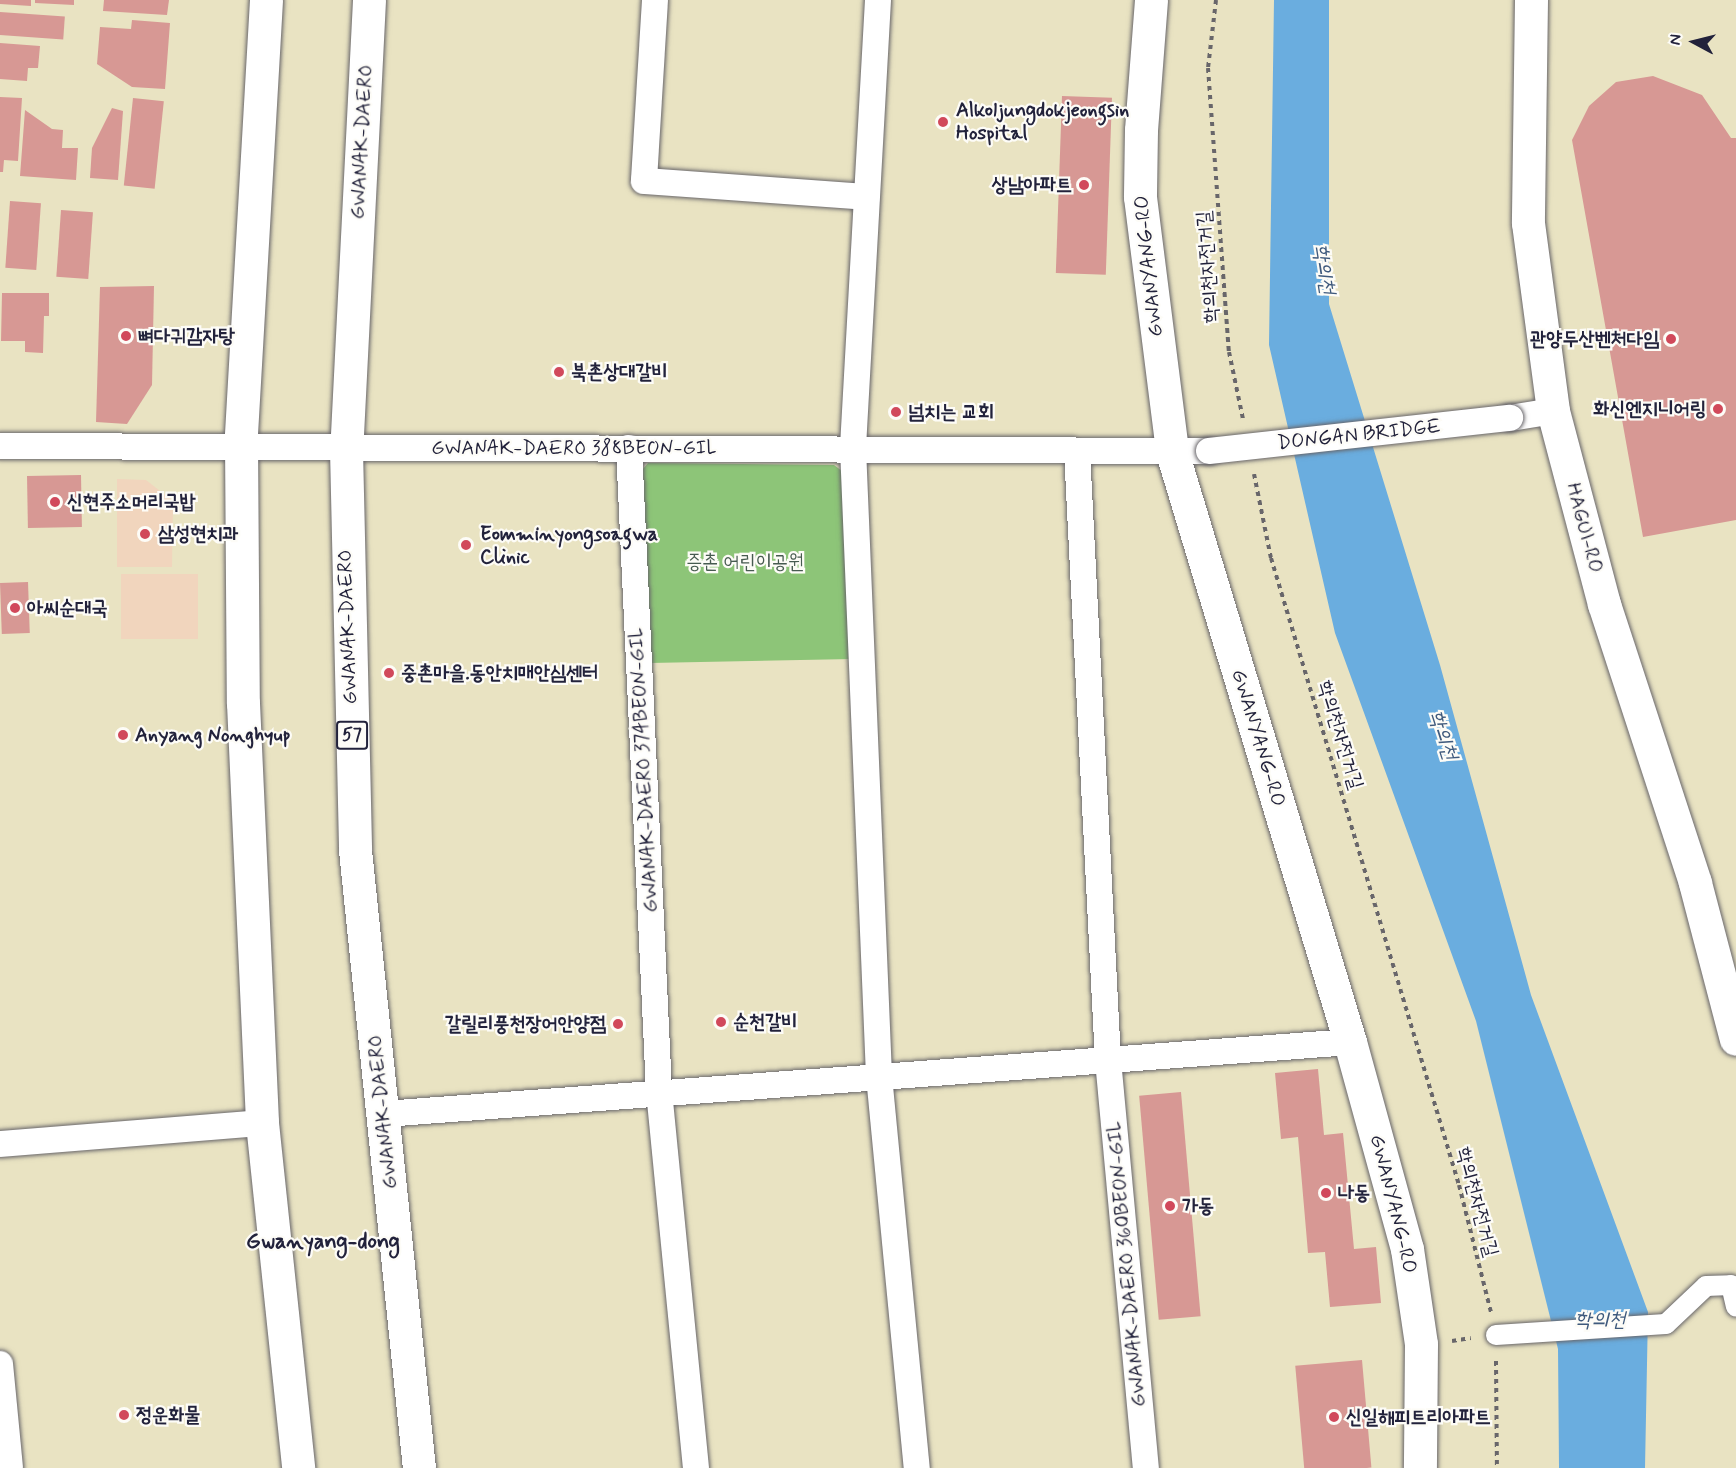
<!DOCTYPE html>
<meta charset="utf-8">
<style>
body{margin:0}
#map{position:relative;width:1736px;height:1468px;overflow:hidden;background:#e9e3c2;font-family:Mynerve,"Poor Story",sans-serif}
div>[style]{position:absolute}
.built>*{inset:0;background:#f1d5bd;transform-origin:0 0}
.green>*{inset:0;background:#8dc578}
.water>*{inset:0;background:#6aaddf}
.building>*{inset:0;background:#d79894;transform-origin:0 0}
.path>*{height:4px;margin-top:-2px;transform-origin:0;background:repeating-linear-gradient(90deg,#68666a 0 4.5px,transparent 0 9px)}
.roads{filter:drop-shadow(0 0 2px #68666a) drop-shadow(0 0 2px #68666a)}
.pedestrian>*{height:20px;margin:-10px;padding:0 10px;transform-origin:10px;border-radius:10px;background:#fff}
.minor>*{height:26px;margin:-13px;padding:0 13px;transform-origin:13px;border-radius:13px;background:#fff}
.tertiary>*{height:33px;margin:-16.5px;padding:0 16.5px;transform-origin:16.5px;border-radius:16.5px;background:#fff}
.primary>*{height:33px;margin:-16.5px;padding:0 16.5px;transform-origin:16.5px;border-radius:16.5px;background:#fff}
.bridges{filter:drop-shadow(0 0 2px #68666a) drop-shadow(0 0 2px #68666a)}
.minor-bridge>*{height:26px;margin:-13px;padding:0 13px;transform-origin:13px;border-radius:13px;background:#fff}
.dots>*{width:16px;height:16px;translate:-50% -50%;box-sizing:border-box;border:3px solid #fdfcf7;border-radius:50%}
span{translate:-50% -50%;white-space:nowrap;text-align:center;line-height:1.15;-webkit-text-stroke:4.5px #fdfcf7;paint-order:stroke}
.shield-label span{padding:2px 4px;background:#fdfcf7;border:2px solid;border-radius:4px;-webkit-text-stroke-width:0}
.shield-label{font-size:18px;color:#22223b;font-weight:700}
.poi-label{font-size:20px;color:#22223b;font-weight:700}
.left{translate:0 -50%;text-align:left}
.right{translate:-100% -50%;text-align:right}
.street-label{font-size:20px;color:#22223b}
.park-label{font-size:20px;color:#475b50}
.water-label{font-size:21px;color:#3f5a7d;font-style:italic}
.quarter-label{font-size:22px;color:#22223b;font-weight:700}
.north{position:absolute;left:1664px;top:12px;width:60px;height:60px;-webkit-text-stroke:4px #fdfcf7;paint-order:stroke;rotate:277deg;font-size:16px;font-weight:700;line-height:24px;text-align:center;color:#22223b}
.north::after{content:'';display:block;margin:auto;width:21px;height:27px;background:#22223b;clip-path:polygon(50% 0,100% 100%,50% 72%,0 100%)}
</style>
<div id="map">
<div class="built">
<i style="clip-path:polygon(117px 479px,146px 480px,173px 501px,172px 567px,117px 567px)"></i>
<i style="left:121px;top:574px;width:77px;height:65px"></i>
</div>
<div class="green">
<i style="clip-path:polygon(648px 463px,834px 465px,842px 471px,852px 659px,650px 663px,643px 469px)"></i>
</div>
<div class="water">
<i style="clip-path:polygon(1274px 0,1329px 0,1329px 304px,1440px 665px,1531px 995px,1648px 1312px,1645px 1468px,1559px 1468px,1558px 1349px,1476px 1021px,1335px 633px,1269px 345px)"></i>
</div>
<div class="building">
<i style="clip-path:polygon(0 0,31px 0,31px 6px,0 4px)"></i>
<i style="clip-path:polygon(35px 0,74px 0,74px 5px,35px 3px)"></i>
<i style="clip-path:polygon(104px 0,169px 0,167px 15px,103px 11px)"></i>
<i style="left:0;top:12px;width:65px;height:23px;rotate:4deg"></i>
<i style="clip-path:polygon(132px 20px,170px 23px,165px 89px,132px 87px,97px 64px,100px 27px,131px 29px)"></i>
<i style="clip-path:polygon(0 43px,40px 46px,38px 68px,28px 68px,27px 81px,0 79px)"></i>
<i style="clip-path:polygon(1653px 76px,1702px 95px,1731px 138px,1736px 138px,1736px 520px,1643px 537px,1572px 140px,1589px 106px,1616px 82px)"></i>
<i style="left:1062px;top:96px;width:50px;height:177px;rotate:2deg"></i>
<i style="clip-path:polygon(0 97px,22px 98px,18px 161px,4px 160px,3px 172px,0 172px)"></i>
<i style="left:133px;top:98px;width:31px;height:88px;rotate:6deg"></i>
<i style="clip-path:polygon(112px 108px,123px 111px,118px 180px,90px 178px,92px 148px)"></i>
<i style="clip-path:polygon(25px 110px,52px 129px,63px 130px,62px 148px,78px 148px,76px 180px,20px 176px)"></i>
<i style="left:10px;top:201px;width:31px;height:67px;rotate:4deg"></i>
<i style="left:61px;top:210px;width:32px;height:67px;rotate:4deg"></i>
<i style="clip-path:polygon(154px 286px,152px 385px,127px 424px,96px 422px,100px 287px)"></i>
<i style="clip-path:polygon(2px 293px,49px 293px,49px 316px,44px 316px,43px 353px,25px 352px,25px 341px,1px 341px)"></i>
<i style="left:81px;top:475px;width:52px;height:54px;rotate:89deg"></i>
<i style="left:28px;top:582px;width:51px;height:28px;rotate:88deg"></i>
<i style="clip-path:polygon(1318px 1069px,1324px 1135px,1343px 1133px,1354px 1249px,1376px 1247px,1381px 1303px,1330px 1307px,1325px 1252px,1308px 1253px,1298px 1137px,1281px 1139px,1275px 1073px)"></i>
<i style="left:1181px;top:1092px;width:225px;height:42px;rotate:85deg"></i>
<i style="left:1362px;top:1360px;width:108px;height:67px;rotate:85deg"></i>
</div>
<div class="path">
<i style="left:1216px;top:0;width:68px;rotate:96.7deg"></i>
<i style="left:1208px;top:68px;width:285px;rotate:85.8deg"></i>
<i style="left:1229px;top:352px;width:68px;rotate:78.2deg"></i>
<i style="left:1254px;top:474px;width:86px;rotate:78.6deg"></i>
<i style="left:1271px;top:558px;width:655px;rotate:73.31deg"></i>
<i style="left:1459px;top:1185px;width:131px;rotate:75.9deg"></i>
<i style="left:1452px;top:1341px;width:19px;rotate:-9deg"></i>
<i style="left:1496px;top:1361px;width:107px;rotate:89.5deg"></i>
</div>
<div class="roads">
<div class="pedestrian">
<i style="left:1496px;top:1335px;width:170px;rotate:-3.7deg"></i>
<i style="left:1666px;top:1324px;width:55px;rotate:-43.5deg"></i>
<i style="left:1706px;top:1286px;width:25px;rotate:-2deg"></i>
<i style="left:1731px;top:1285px;width:22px;rotate:77deg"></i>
</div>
<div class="minor">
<i style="left:655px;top:0;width:181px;rotate:93.5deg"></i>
<i style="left:644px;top:181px;width:223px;rotate:4.1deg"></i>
<i style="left:878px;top:0;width:449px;rotate:93.2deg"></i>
<i style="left:853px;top:448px;width:629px;rotate:87.63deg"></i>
<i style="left:879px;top:1076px;width:394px;rotate:84.5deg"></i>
<i style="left:1510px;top:418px;width:44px;rotate:-9.2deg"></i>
<i style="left:0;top:446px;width:1209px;rotate:0.24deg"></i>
<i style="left:629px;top:448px;width:644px;rotate:87.33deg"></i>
<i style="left:659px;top:1091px;width:379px;rotate:84.4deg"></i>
<i style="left:1077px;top:451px;width:610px;rotate:87.09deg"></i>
<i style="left:1108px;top:1060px;width:410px;rotate:84.7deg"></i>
<i style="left:384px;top:1114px;width:969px;rotate:-4.26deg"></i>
<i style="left:0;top:1144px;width:263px;rotate:-4.6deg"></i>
<i style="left:0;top:1364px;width:104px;rotate:84.5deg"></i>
</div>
<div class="tertiary">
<i style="left:1151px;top:0;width:130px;rotate:94.4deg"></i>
<i style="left:1141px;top:130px;width:67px;rotate:90.9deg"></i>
<i style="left:1140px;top:197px;width:257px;rotate:82.8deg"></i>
<i style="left:1172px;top:452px;width:616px;rotate:73.21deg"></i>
<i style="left:1350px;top:1042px;width:215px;rotate:74.6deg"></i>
<i style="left:1407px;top:1249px;width:96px;rotate:81.6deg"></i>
<i style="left:1421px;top:1344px;width:124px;rotate:90.5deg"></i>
<i style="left:1531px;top:0;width:223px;rotate:90.8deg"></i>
<i style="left:1528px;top:223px;width:190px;rotate:82.4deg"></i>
<i style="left:1553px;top:411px;width:200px;rotate:75.2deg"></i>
<i style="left:1604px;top:604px;width:293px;rotate:71.9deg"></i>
<i style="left:1695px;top:883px;width:161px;rotate:75.3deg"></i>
</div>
<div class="primary">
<i style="left:266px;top:0;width:441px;rotate:93.3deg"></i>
<i style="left:241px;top:440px;width:263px;rotate:89.6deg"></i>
<i style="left:243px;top:703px;width:420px;rotate:87.4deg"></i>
<i style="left:262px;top:1123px;width:347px;rotate:84deg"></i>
<i style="left:369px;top:0;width:450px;rotate:92.9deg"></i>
<i style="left:346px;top:449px;width:401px;rotate:88.7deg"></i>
<i style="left:355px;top:850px;width:621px;rotate:84.09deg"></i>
</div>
</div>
<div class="bridges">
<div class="minor-bridge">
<i style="left:1209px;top:451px;width:303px;rotate:-6.3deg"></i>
</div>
</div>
<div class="dots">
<i style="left:943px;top:122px;background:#d1495b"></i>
<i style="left:1084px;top:185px;background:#d1495b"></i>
<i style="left:126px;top:336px;background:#d1495b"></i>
<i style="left:1671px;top:339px;background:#d1495b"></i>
<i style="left:559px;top:372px;background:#d1495b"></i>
<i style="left:1718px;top:409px;background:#d1495b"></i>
<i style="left:896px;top:412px;background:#d1495b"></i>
<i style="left:55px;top:502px;background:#d1495b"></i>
<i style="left:145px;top:534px;background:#d1495b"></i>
<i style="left:466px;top:545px;background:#d1495b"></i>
<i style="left:15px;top:608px;background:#d1495b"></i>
<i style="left:389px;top:673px;background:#d1495b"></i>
<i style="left:123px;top:735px;background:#d1495b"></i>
<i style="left:721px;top:1022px;background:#d1495b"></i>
<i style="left:618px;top:1024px;background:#d1495b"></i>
<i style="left:1326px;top:1193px;background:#d1495b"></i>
<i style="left:1170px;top:1206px;background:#d1495b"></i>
<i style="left:124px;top:1415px;background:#d1495b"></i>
<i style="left:1334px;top:1417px;background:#d1495b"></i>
</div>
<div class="shield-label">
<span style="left:352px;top:735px">57</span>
</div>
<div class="poi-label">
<span class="left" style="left:956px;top:122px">Alkoljungdokjeongsin<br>Hospital</span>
<span class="right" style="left:1072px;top:185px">상남아파트</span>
<span class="left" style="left:138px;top:336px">뼈다귀감자탕</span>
<span class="right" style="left:1659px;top:339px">관양두산벤처다임</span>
<span class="left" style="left:571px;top:372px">북촌상대갈비</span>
<span class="right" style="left:1706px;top:409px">화신엔지니어링</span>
<span class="left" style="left:908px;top:412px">넘치는 교회</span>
<span class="left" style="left:67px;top:502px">신현주소머리국밥</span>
<span class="left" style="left:158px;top:534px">삼성현치과</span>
<span class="left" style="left:480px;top:546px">Eomminyongsoagwa<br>Clinic</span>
<span class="left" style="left:27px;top:608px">아씨순대국</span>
<span class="left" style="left:401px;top:673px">중촌마을.동안치매안심센터</span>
<span class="left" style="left:135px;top:735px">Anyang Nonghyup</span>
<span class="left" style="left:733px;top:1022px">순천갈비</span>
<span class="right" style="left:606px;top:1024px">갈릴리풍천장어안양점</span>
<span class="left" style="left:1338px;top:1193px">나동</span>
<span class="left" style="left:1182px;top:1206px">가동</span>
<span class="left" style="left:136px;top:1415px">정운화물</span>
<span class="left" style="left:1346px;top:1417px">신일해피트리아파트</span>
</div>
<div class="street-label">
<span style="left:362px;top:142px;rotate:-87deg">GWANAK-DAERO</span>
<span style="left:1149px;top:266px;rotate:-96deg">GWANYANG-RO</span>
<span style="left:1208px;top:267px;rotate:-94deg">학의천자전거길</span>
<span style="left:1359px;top:435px;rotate:-6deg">DONGAN BRIDGE</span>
<span style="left:574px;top:448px">GWANAK-DAERO 388BEON-GIL</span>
<span style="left:1584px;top:528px;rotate:75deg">HAGUI-RO</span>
<span style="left:348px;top:627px;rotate:-92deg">GWANAK-DAERO</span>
<span style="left:1340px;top:735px;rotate:73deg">학의천자전거길</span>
<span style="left:1258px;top:738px;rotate:73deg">GWANYANG-RO</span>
<span style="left:644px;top:770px;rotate:-93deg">GWANAK-DAERO 374BEON-GIL</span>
<span style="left:383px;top:1112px;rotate:-96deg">GWANAK-DAERO</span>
<span style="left:1477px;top:1202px;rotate:75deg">학의천자전거길</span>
<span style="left:1393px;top:1204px;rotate:76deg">GWANYANG-RO</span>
<span style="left:1127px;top:1264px;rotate:-95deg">GWANAK-DAERO 360BEON-GIL</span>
</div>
<div class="park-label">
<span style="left:745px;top:562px">증촌 어린이공원</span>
</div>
<div class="water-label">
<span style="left:1324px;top:269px;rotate:81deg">학의천</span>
<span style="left:1443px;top:735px;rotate:72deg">학의천</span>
<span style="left:1600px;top:1320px">학의천</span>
</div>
<div class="quarter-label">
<span style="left:323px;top:1243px">Gwanyang-dong</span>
</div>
<div class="north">N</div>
</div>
